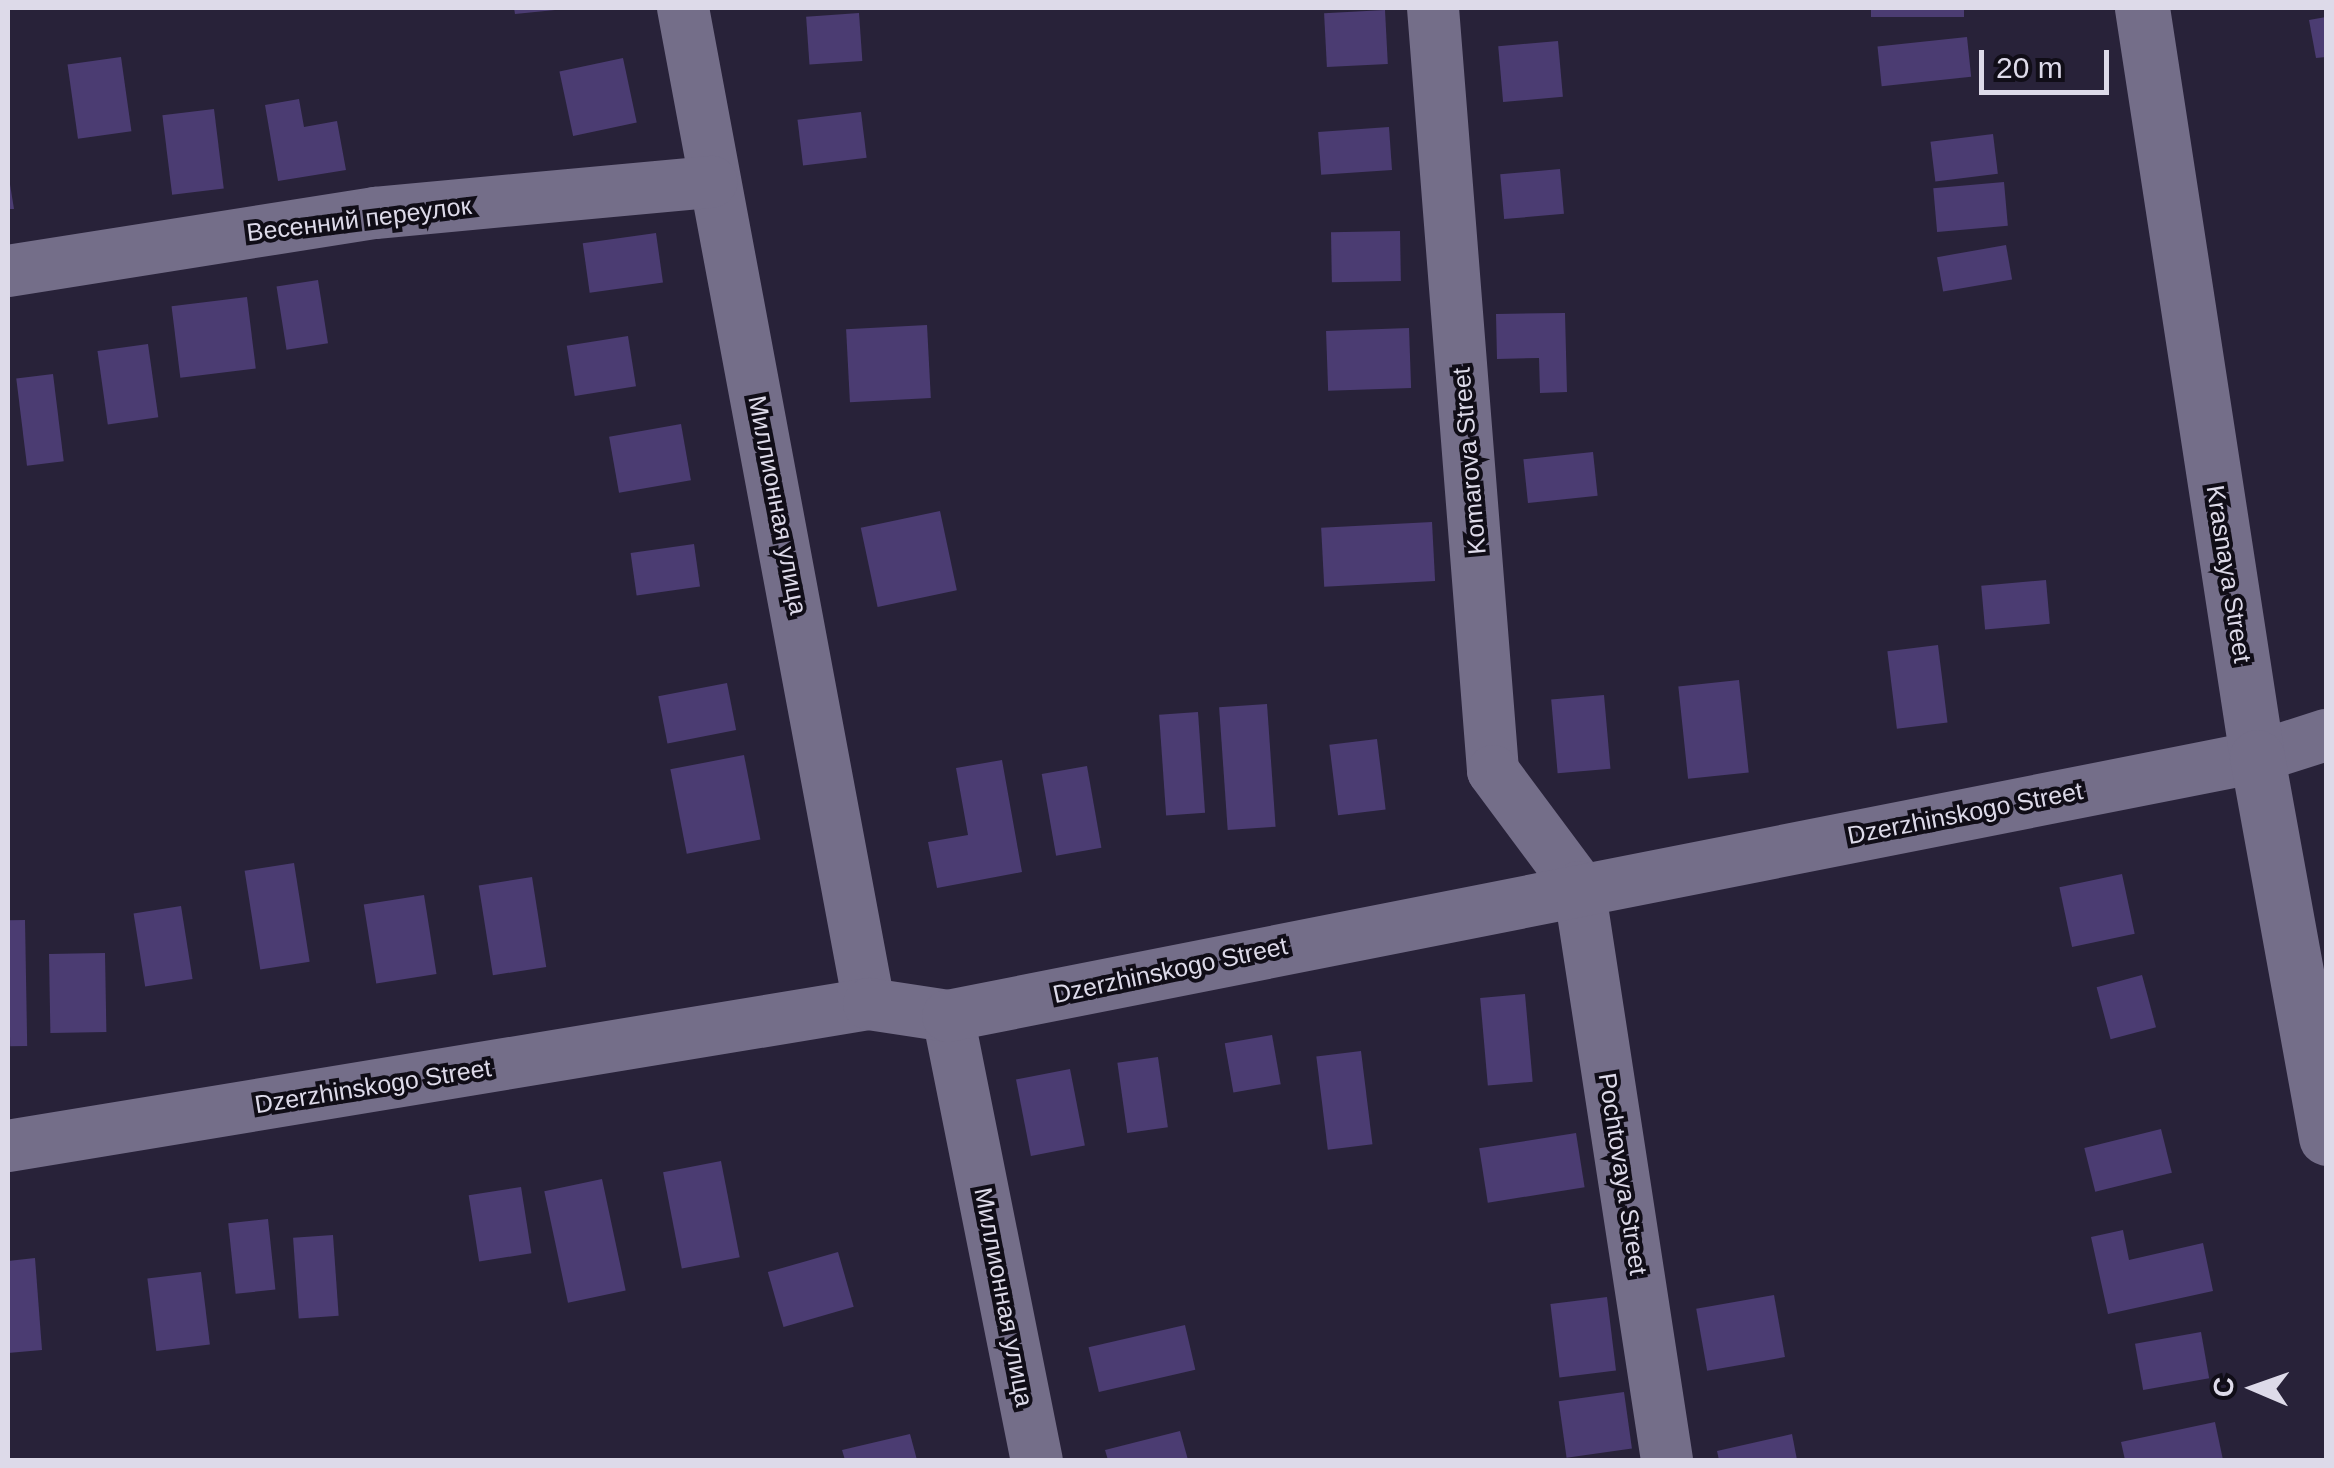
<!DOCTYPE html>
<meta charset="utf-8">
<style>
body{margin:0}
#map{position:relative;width:2334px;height:1468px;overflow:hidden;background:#282239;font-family:Helvetica,sans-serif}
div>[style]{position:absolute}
.building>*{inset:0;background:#4b3c72;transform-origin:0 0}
.minor>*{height:52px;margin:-26px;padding:0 26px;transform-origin:26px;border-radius:26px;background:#746e89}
.secondary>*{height:55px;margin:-27.5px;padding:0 27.5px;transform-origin:27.5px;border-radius:27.5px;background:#746e89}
span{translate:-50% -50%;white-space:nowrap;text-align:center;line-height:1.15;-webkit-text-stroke:8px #100d17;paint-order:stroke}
.street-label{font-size:25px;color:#dddae9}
.frame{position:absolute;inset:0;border:10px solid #dddae9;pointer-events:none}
.north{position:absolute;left:2204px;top:1338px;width:100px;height:100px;-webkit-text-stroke:8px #100d17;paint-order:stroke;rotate:272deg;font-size:28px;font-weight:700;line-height:40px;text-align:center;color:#dddae9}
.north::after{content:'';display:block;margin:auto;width:35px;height:45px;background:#dddae9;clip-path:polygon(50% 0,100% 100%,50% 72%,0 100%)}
.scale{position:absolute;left:1979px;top:50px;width:130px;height:45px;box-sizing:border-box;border:5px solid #dddae9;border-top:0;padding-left:12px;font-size:30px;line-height:35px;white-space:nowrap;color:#dddae9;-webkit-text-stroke:8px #100d17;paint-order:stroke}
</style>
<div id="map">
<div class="building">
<i style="clip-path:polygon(514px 8px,555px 8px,555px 10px,515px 14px)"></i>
<i style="left:1871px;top:8px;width:93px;height:9px"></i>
<i style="left:1385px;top:10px;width:54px;height:61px;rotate:87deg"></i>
<i style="left:859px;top:13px;width:48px;height:53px;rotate:86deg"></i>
<i style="clip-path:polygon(2326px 17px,2326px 57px,2316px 58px,2309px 20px)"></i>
<i style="left:1967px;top:37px;width:40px;height:90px;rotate:84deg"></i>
<i style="left:1558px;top:41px;width:56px;height:60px;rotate:85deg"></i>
<i style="left:121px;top:57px;width:75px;height:54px;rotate:82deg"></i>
<i style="left:623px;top:58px;width:66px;height:65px;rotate:78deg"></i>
<i style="clip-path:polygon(299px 99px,304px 127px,337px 121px,346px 170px,278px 181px,265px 105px)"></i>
<i style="left:214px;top:109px;width:80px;height:52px;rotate:83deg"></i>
<i style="left:861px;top:112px;width:46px;height:64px;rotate:83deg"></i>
<i style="left:1389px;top:127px;width:43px;height:71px;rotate:86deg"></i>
<i style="left:1993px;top:134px;width:40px;height:63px;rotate:83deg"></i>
<i style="left:1560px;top:169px;width:45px;height:60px;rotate:85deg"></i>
<i style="clip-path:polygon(8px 172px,14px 209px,8px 209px)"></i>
<i style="left:2004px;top:182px;width:44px;height:71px;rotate:85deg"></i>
<i style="left:1400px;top:231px;width:50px;height:69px;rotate:89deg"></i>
<i style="left:656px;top:233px;width:50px;height:74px;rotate:82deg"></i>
<i style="left:2006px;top:245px;width:35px;height:70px;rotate:80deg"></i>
<i style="left:318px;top:280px;width:64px;height:42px;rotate:81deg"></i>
<i style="left:247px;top:297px;width:72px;height:76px;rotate:83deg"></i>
<i style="clip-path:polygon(1565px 313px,1567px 392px,1540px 393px,1539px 358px,1497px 359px,1496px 314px)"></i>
<i style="left:927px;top:325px;width:73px;height:81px;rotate:87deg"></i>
<i style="left:1409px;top:328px;width:60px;height:83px;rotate:88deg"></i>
<i style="left:628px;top:336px;width:51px;height:62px;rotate:81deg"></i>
<i style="left:148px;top:344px;width:74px;height:51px;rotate:82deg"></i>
<i style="left:53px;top:374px;width:88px;height:37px;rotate:83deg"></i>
<i style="left:681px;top:424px;width:57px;height:73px;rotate:80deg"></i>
<i style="left:1593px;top:452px;width:44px;height:70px;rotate:84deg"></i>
<i style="left:940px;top:511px;width:81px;height:81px;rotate:78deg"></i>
<i style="left:1432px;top:522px;width:59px;height:111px;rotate:87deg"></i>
<i style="left:694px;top:544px;width:43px;height:64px;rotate:82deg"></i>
<i style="left:2046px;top:580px;width:44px;height:65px;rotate:85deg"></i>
<i style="left:1938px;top:645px;width:78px;height:51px;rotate:83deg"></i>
<i style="left:1739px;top:680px;width:93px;height:61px;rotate:84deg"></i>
<i style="left:727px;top:683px;width:48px;height:70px;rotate:79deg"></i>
<i style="left:1604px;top:695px;width:74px;height:53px;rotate:85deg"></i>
<i style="left:1267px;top:704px;width:123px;height:48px;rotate:86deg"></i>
<i style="left:1198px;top:712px;width:101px;height:39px;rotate:86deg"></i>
<i style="left:1377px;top:739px;width:71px;height:48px;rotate:83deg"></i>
<i style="left:744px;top:755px;width:86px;height:75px;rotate:79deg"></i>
<i style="clip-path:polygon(1002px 760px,1022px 872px,937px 888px,928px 842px,968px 835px,956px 768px)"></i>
<i style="left:1087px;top:766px;width:83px;height:46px;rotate:80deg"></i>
<i style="left:294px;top:863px;width:100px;height:50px;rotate:81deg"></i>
<i style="left:2122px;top:874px;width:61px;height:64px;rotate:78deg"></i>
<i style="left:532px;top:877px;width:91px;height:54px;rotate:81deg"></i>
<i style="left:424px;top:895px;width:80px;height:61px;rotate:81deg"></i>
<i style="left:181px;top:906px;width:74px;height:48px;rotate:81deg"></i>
<i style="left:25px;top:920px;width:126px;height:17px;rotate:89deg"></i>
<i style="left:105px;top:953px;width:79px;height:56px;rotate:89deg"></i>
<i style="left:2142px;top:975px;width:54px;height:47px;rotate:75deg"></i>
<i style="left:1525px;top:994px;width:88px;height:45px;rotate:85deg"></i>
<i style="left:1272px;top:1035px;width:50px;height:48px;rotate:80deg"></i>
<i style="left:1361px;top:1051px;width:94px;height:45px;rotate:83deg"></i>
<i style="left:1158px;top:1057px;width:71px;height:41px;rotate:82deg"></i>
<i style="left:1070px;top:1069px;width:78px;height:55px;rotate:79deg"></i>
<i style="left:2161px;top:1129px;width:45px;height:79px;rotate:76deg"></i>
<i style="left:1576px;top:1133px;width:55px;height:98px;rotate:81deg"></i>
<i style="left:721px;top:1161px;width:98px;height:59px;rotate:79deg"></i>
<i style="left:602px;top:1179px;width:114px;height:59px;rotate:78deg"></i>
<i style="left:521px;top:1187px;width:67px;height:53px;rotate:81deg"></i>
<i style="left:268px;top:1219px;width:71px;height:40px;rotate:84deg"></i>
<i style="clip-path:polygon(2123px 1230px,2129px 1260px,2203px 1243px,2213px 1291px,2108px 1314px,2091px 1237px)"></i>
<i style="left:333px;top:1235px;width:81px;height:40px;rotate:86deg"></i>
<i style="left:838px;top:1252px;width:57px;height:73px;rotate:74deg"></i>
<i style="clip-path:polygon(35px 1258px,42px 1350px,8px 1353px,8px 1261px)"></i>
<i style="left:201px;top:1272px;width:73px;height:54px;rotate:83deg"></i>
<i style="left:1774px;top:1295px;width:63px;height:79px;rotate:80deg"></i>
<i style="left:1607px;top:1297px;width:74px;height:57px;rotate:83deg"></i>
<i style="left:1185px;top:1325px;width:46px;height:99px;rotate:77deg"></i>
<i style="left:2201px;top:1332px;width:47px;height:67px;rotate:80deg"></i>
<i style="left:1624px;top:1392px;width:57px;height:66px;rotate:82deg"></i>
<i style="clip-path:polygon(2215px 1422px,2223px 1460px,2125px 1460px,2121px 1442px)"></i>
<i style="clip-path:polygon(1180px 1431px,1188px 1460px,1108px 1460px,1105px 1450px)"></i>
<i style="clip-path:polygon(910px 1434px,917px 1460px,845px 1460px,842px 1450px)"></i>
<i style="clip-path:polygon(1792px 1434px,1797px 1460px,1719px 1460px,1717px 1451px)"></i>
</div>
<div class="minor">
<i style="left:683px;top:8px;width:1013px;rotate:79.42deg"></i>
<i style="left:1433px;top:8px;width:765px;rotate:85.5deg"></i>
<i style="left:1493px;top:771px;width:144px;rotate:53.4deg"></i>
<i style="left:1579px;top:887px;width:580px;rotate:81.27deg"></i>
<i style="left:8px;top:271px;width:372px;rotate:-9deg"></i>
<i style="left:375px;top:213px;width:338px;rotate:-5.3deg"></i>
<i style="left:948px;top:1016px;width:453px;rotate:78.7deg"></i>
<i style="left:8px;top:1146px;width:873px;rotate:-9.37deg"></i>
<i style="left:869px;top:1004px;width:80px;rotate:8.6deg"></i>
<i style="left:948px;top:1016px;width:1334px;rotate:-11.19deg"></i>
<i style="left:2257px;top:757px;width:72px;rotate:-17.7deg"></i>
</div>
<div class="secondary">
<i style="left:2142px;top:8px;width:758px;rotate:81.27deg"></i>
<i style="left:2257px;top:757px;width:387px;rotate:79.7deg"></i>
</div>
<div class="street-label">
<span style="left:359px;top:219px;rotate:-7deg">Весенний переулок</span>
<span style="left:1469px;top:461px;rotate:-95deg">Komarova Street</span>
<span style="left:778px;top:505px;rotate:79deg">Миллионная улица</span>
<span style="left:2229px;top:574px;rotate:81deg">Krasnaya Street</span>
<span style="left:1965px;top:813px;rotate:-11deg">Dzerzhinskogo Street</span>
<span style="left:1170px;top:970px;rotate:-12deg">Dzerzhinskogo Street</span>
<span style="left:373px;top:1086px;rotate:-9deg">Dzerzhinskogo Street</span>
<span style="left:1623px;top:1174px;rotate:81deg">Pochtovaya Street</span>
<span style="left:1004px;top:1297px;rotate:79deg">Миллионная улица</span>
</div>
<div class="frame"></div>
<div class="north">С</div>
<div class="scale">20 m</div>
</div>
